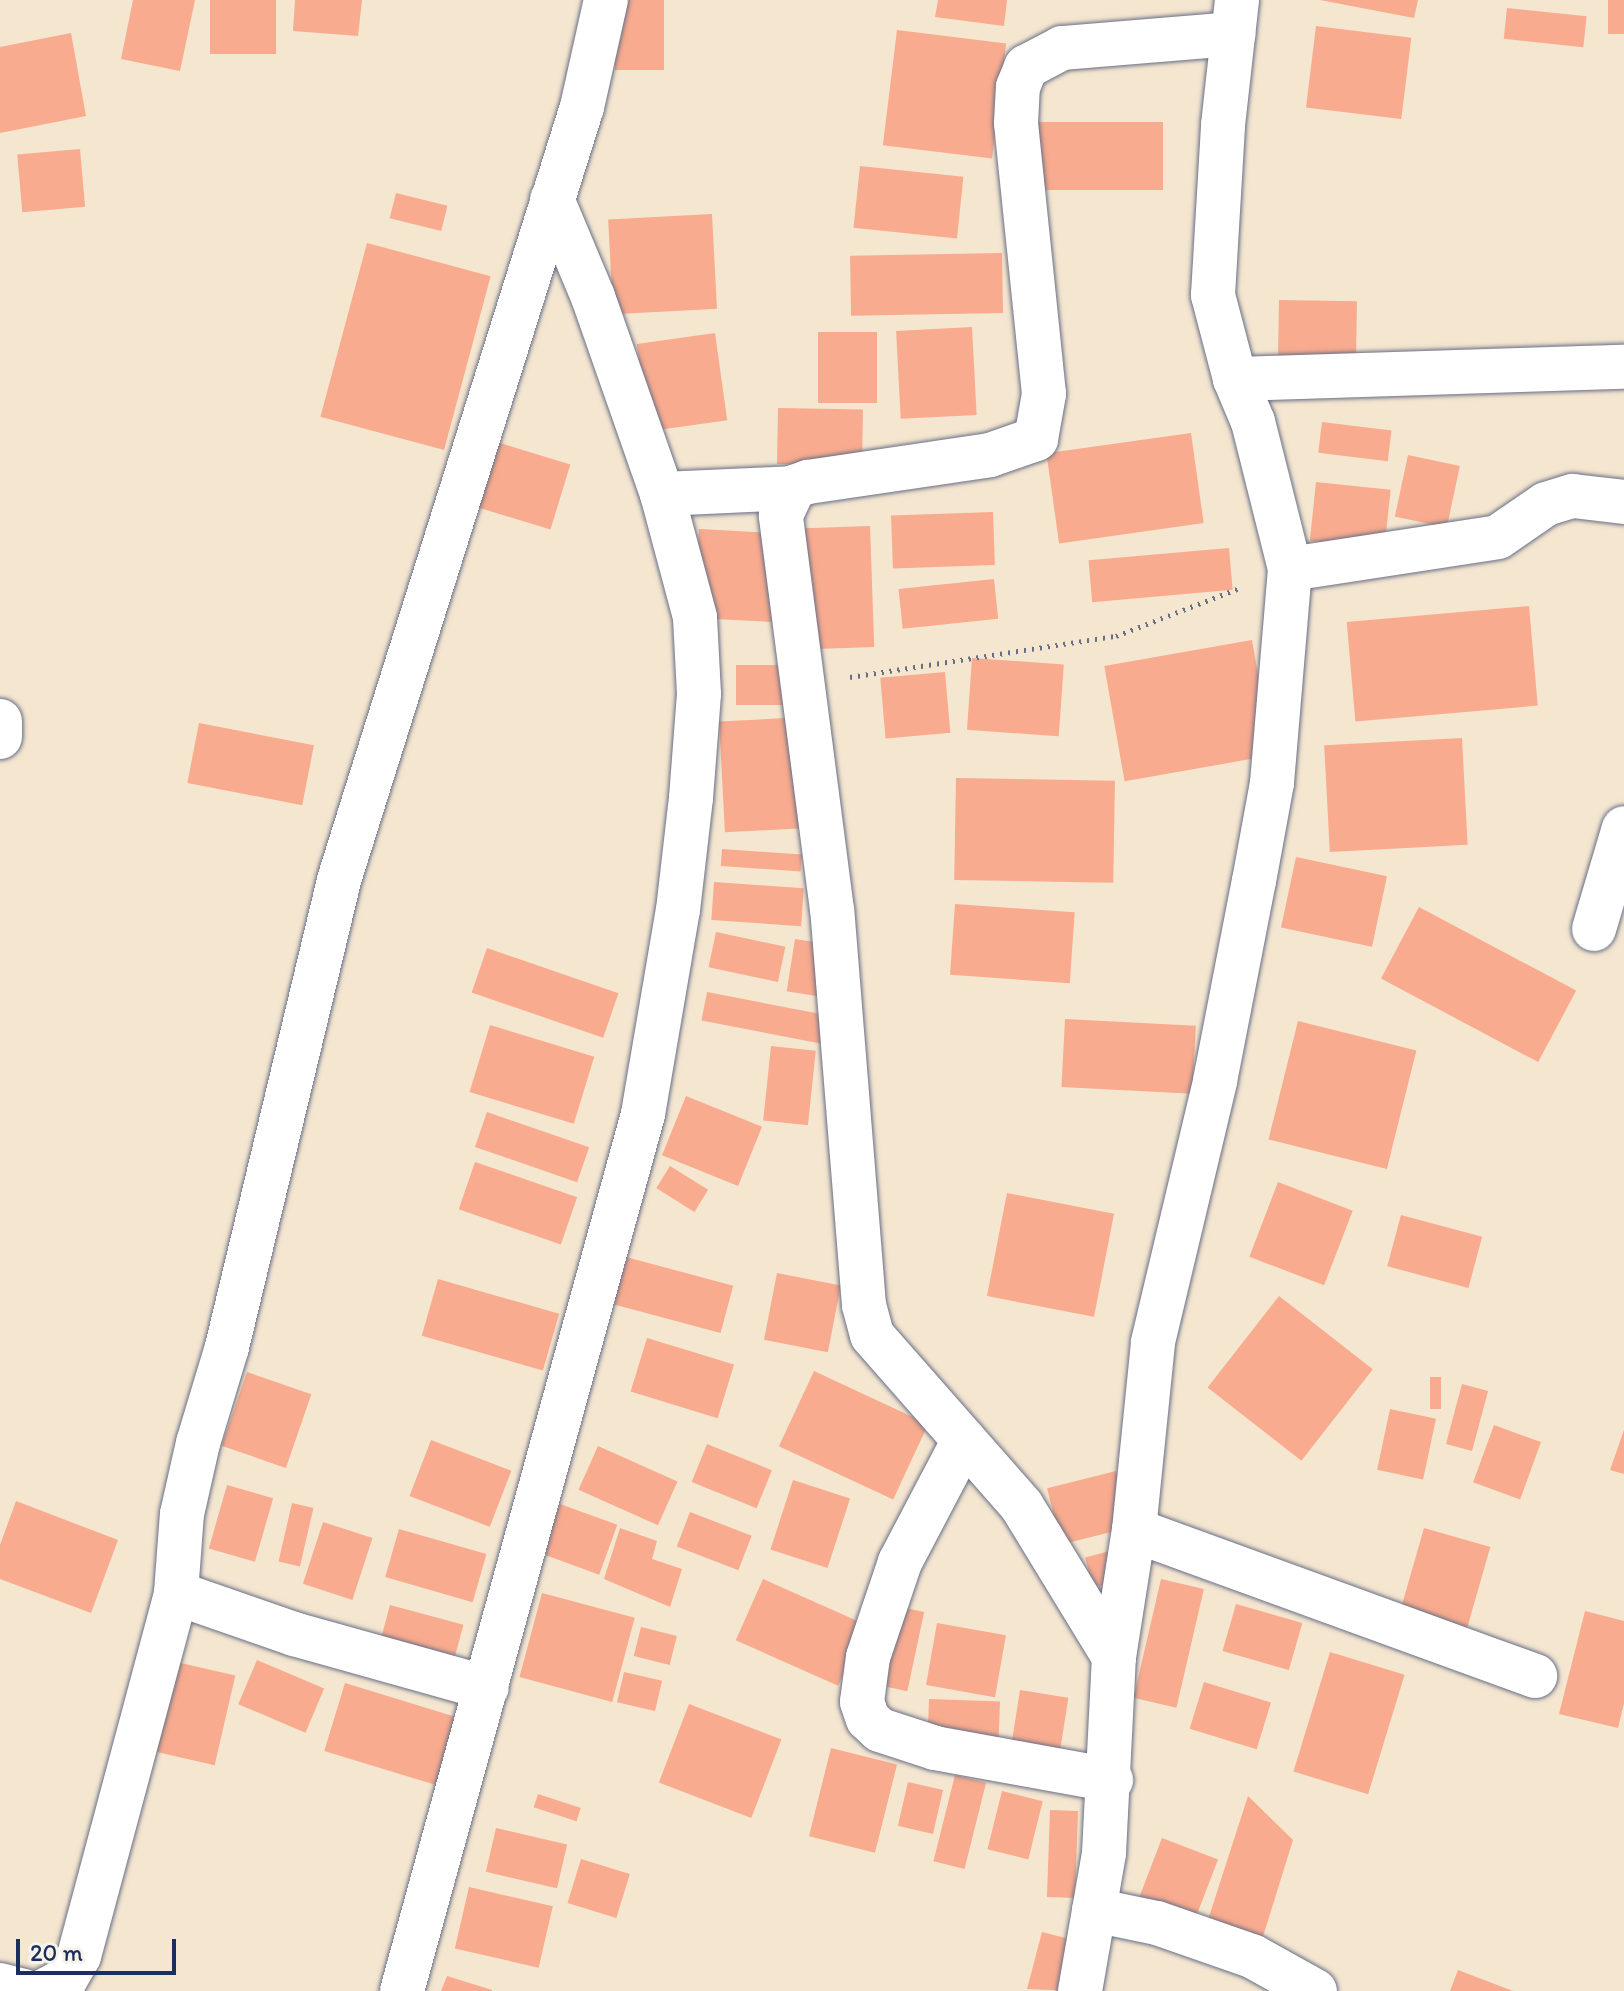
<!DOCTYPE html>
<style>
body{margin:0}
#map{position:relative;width:1624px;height:1991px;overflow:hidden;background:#f5e6d0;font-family:Itim,sans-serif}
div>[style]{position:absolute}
.building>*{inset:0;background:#f8ab8e;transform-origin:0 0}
.path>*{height:5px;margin-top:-2.5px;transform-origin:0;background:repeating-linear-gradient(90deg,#676f86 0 2px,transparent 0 8px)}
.roads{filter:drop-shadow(0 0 2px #676f86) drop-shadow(0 0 2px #676f86)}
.minor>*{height:44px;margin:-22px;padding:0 22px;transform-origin:22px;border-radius:22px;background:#fff}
span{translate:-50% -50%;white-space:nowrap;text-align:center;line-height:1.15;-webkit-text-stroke:6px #f7f3e8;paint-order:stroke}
.scale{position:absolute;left:16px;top:1939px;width:160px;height:36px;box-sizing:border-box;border:4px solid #1b2f5e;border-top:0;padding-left:10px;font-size:24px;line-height:28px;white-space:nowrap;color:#1b2f5e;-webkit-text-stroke:6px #f7f3e8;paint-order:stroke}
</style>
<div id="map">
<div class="building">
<i style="clip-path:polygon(133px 0,195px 0,180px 71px,121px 59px)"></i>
<i style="left:210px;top:0;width:66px;height:54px"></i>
<i style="clip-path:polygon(295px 0,362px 0,358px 36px,293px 31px)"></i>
<i style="left:615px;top:0;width:49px;height:70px"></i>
<i style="clip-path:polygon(938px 0,1007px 0,1004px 26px,935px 17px)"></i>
<i style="clip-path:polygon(1320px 0,1418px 0,1414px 18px)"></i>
<i style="left:1608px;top:0;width:16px;height:34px"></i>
<i style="left:1507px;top:8px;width:80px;height:31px;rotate:6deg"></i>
<i style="left:1316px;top:26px;width:96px;height:82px;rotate:7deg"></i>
<i style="left:897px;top:30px;width:110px;height:116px;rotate:7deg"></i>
<i style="clip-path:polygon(71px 33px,86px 116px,0 133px,0 47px)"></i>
<i style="left:1163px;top:122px;width:68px;height:125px;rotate:90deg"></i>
<i style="left:80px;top:149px;width:58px;height:63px;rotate:85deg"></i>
<i style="left:860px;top:166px;width:104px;height:62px;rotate:6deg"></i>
<i style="left:396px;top:193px;width:53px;height:26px;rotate:14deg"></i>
<i style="left:712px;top:214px;width:95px;height:104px;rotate:87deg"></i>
<i style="left:367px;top:243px;width:128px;height:180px;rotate:15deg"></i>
<i style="left:1002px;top:253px;width:60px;height:152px;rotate:89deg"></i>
<i style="left:1279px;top:300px;width:78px;height:63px;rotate:1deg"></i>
<i style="left:972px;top:327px;width:88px;height:76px;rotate:87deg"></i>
<i style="left:818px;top:332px;width:59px;height:71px"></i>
<i style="left:715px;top:333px;width:88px;height:79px;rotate:82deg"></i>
<i style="left:778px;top:408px;width:85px;height:56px;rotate:1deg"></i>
<i style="left:1322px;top:422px;width:70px;height:31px;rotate:7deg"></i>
<i style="left:1191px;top:433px;width:91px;height:146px;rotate:82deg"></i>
<i style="left:490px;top:440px;width:84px;height:68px;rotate:17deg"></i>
<i style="left:1408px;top:455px;width:53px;height:63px;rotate:12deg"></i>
<i style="left:1316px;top:482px;width:75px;height:59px;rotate:6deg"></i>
<i style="left:993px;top:512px;width:53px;height:102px;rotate:88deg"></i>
<i style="left:870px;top:526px;width:121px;height:74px;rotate:88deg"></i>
<i style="left:699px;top:529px;width:78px;height:89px;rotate:3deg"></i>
<i style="left:1229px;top:548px;width:42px;height:141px;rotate:85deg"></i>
<i style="left:994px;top:579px;width:40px;height:96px;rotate:84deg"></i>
<i style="left:1529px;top:606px;width:100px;height:183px;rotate:85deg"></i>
<i style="left:1252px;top:640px;width:117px;height:150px;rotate:80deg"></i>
<i style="left:972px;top:658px;width:92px;height:72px;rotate:4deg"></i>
<i style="left:736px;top:665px;width:64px;height:40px"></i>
<i style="left:945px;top:672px;width:61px;height:65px;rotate:85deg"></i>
<i style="left:805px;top:717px;width:111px;height:86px;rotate:87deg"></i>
<i style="left:199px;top:723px;width:117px;height:61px;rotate:11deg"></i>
<i style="left:1462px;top:738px;width:107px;height:138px;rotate:87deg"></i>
<i style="left:956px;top:778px;width:159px;height:102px;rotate:1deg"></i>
<i style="left:722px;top:849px;width:80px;height:17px;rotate:4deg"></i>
<i style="left:1296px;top:857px;width:93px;height:72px;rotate:12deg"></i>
<i style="left:714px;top:882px;width:90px;height:38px;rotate:4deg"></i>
<i style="left:955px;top:904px;width:120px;height:71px;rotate:4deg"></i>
<i style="left:1419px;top:907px;width:178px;height:81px;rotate:28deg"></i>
<i style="left:716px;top:932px;width:71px;height:36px;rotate:12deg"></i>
<i style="left:795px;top:939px;width:38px;height:53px;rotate:9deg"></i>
<i style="left:487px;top:948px;width:139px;height:47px;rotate:19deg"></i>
<i style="left:707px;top:992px;width:125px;height:29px;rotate:11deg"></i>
<i style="left:1065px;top:1019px;width:131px;height:68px;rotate:3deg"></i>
<i style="left:1298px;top:1021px;width:122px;height:122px;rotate:14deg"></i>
<i style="left:490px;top:1025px;width:109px;height:70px;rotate:17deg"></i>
<i style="left:771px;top:1046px;width:45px;height:75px;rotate:6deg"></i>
<i style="left:686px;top:1096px;width:82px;height:64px;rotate:22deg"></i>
<i style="left:487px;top:1112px;width:108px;height:37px;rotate:19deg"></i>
<i style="left:475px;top:1162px;width:108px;height:50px;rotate:19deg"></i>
<i style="left:670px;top:1166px;width:45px;height:26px;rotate:32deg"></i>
<i style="left:1278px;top:1182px;width:80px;height:80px;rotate:21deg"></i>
<i style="left:1007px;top:1193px;width:109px;height:105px;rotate:11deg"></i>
<i style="left:1401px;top:1215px;width:84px;height:53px;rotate:15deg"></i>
<i style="left:626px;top:1257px;width:111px;height:49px;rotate:15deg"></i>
<i style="left:777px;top:1273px;width:65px;height:68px;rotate:11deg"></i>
<i style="left:438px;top:1279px;width:126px;height:59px;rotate:16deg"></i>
<i style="left:1279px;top:1296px;width:119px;height:116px;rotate:38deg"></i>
<i style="left:647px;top:1338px;width:91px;height:56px;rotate:17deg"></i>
<i style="left:814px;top:1371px;width:126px;height:83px;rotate:25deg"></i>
<i style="left:247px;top:1372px;width:68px;height:78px;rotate:19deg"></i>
<i style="left:1430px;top:1377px;width:11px;height:32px"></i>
<i style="left:1462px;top:1384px;width:27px;height:62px;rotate:15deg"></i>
<i style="left:1390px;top:1409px;width:47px;height:62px;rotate:12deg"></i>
<i style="left:1494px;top:1425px;width:50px;height:61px;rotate:20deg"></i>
<i style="clip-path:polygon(1624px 1430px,1624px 1474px,1610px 1470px)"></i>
<i style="left:431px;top:1440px;width:86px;height:60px;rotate:21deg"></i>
<i style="left:707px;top:1444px;width:70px;height:41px;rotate:22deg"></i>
<i style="left:598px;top:1446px;width:87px;height:48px;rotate:24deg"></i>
<i style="left:1116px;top:1471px;width:58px;height:71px;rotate:76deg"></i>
<i style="left:793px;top:1480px;width:60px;height:73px;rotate:18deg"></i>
<i style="left:227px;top:1485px;width:48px;height:66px;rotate:16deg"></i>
<i style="clip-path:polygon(16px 1501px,118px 1540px,91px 1613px,0 1579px,0 1545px)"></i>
<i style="left:292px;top:1503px;width:22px;height:60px;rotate:13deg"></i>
<i style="left:560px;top:1504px;width:61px;height:53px;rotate:20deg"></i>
<i style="left:690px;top:1512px;width:66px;height:37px;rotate:21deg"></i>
<i style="left:323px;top:1522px;width:52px;height:65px;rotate:18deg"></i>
<i style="clip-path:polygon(620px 1528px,657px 1541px,652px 1559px,682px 1569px,670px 1607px,604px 1579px)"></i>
<i style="left:1424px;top:1528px;width:69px;height:84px;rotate:16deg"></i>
<i style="left:399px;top:1529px;width:91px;height:50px;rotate:16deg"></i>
<i style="left:1117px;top:1549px;width:31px;height:33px;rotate:75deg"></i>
<i style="left:763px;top:1579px;width:112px;height:67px;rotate:24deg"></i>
<i style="left:1161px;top:1579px;width:44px;height:122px;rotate:13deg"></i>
<i style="left:542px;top:1593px;width:96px;height:87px;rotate:15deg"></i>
<i style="left:887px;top:1604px;width:38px;height:81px;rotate:12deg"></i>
<i style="left:1236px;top:1604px;width:69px;height:49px;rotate:16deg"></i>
<i style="left:390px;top:1605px;width:76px;height:50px;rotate:15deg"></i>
<i style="clip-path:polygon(1585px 1611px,1624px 1621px,1624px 1703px,1618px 1728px,1559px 1714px)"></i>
<i style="left:937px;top:1623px;width:70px;height:63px;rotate:10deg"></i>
<i style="left:641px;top:1627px;width:37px;height:30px;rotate:14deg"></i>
<i style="left:1330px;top:1652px;width:78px;height:125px;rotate:17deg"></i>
<i style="left:257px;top:1660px;width:73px;height:48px;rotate:23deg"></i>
<i style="left:172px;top:1661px;width:65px;height:92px;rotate:13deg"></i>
<i style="left:624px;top:1672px;width:39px;height:31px;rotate:13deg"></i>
<i style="left:1204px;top:1682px;width:70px;height:49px;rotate:17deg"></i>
<i style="left:345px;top:1683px;width:128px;height:71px;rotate:17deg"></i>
<i style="left:1020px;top:1690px;width:49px;height:57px;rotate:9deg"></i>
<i style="left:929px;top:1699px;width:71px;height:39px;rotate:2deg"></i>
<i style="left:689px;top:1704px;width:99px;height:84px;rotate:21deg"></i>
<i style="left:831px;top:1748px;width:68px;height:91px;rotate:14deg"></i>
<i style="left:955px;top:1775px;width:32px;height:89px;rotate:14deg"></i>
<i style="left:908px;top:1782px;width:36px;height:45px;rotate:13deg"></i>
<i style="left:1002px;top:1791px;width:42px;height:60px;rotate:14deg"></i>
<i style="left:538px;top:1794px;width:45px;height:14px;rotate:18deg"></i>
<i style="clip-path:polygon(1248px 1796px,1293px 1840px,1260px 1946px,1205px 1929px)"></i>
<i style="left:1050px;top:1810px;width:28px;height:87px;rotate:2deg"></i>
<i style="left:496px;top:1828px;width:73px;height:45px;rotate:13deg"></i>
<i style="left:1162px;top:1838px;width:60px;height:64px;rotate:21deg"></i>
<i style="left:581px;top:1859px;width:51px;height:46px;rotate:17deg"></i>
<i style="left:469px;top:1887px;width:86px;height:63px;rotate:13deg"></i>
<i style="clip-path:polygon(1042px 1932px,1085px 1943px,1073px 1991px,1027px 1989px)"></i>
<i style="clip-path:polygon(1458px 1970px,1513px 1991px,1450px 1991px)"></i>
<i style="clip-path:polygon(447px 1976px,492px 1990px,492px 1991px,441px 1991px)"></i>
</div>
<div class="path">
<i style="left:850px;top:677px;width:269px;rotate:-8.8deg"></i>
<i style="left:1116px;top:636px;width:133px;rotate:-21.2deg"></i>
</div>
<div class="roads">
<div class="minor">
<i style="left:1235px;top:379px;width:389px;rotate:-1.8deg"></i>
<i style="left:662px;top:494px;width:130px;rotate:-2.6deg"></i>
<i style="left:1290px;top:569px;width:210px;rotate:-8.7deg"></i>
<i style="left:1498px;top:537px;width:58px;rotate:-34.5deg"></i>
<i style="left:1546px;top:504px;width:28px;rotate:-17deg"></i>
<i style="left:1573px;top:496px;width:51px;rotate:6.7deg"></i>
<i style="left:0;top:721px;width:16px;rotate:90deg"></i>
<i style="left:1594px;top:929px;width:105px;rotate:-73.5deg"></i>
<i style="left:964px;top:1440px;width:138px;rotate:117.7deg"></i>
<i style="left:900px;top:1562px;width:100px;rotate:108.6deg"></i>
<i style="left:868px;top:1657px;width:45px;rotate:97.6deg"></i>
<i style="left:862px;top:1702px;width:18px;rotate:71deg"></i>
<i style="left:868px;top:1719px;width:16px;rotate:43deg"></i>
<i style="left:880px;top:1730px;width:58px;rotate:18.1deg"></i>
<i style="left:935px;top:1748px;width:179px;rotate:10.3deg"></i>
<i style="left:1134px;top:1530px;width:427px;rotate:20deg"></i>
<i style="left:176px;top:1593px;width:125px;rotate:19.2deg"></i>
<i style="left:294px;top:1634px;width:200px;rotate:15.6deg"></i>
<i style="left:1114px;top:1657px;width:177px;rotate:-121.4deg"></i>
<i style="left:1022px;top:1506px;width:227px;rotate:-131.3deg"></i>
<i style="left:872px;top:1335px;width:31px;rotate:-105deg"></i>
<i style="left:864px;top:1305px;width:396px;rotate:-94.6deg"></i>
<i style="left:832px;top:910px;width:398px;rotate:-97.4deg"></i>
<i style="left:781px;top:515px;width:31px;rotate:-65deg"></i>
<i style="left:794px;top:487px;width:15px;rotate:-20deg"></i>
<i style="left:808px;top:482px;width:184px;rotate:-8.4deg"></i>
<i style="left:990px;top:455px;width:49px;rotate:-19.2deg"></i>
<i style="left:1036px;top:439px;width:46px;rotate:-79.9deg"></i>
<i style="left:1044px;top:394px;width:272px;rotate:-95.9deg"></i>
<i style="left:1016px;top:123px;width:36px;rotate:-87deg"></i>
<i style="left:1018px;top:87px;width:22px;rotate:-68deg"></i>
<i style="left:1026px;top:67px;width:41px;rotate:-27.8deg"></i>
<i style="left:1062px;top:48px;width:172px;rotate:-4.7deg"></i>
<i style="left:1094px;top:1910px;width:64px;rotate:11.7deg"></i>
<i style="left:1157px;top:1923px;width:101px;rotate:19.2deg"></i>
<i style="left:1252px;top:1956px;width:72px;rotate:29.1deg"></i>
<i style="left:0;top:1985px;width:25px;rotate:14deg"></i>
<i style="left:44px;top:1991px;width:24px;rotate:-28deg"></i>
<i style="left:65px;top:1980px;width:28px;rotate:-60deg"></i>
<i style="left:79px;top:1956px;width:376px;rotate:-75deg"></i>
<i style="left:176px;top:1593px;width:79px;rotate:-85.7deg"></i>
<i style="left:182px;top:1514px;width:73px;rotate:-77.3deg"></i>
<i style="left:198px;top:1443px;width:100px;rotate:-73.2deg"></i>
<i style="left:227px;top:1347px;width:480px;rotate:-76.5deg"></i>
<i style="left:339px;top:880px;width:810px;rotate:-72.55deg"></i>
<i style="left:582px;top:107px;width:110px;rotate:-77.4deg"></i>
<i style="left:402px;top:1991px;width:910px;rotate:-74.63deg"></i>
<i style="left:643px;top:1114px;width:207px;rotate:-80.3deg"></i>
<i style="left:678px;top:910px;width:113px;rotate:-83.4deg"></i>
<i style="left:691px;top:798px;width:104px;rotate:-85.6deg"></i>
<i style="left:699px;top:694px;width:77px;rotate:-93deg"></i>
<i style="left:695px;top:617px;width:127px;rotate:-105deg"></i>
<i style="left:662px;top:494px;width:209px;rotate:-109.3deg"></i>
<i style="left:593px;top:297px;width:106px;rotate:-112.7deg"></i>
<i style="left:1080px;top:1991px;width:140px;rotate:-80.1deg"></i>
<i style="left:1104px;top:1853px;width:196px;rotate:-87.1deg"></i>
<i style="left:1114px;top:1657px;width:129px;rotate:-81.1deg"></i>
<i style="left:1134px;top:1530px;width:189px;rotate:-84.2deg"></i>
<i style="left:1153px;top:1342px;width:268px;rotate:-76.6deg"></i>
<i style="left:1215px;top:1081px;width:204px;rotate:-79deg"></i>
<i style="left:1254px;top:881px;width:100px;rotate:-79.6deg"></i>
<i style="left:1272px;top:783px;width:215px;rotate:-85.2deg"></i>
<i style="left:1290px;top:569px;width:152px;rotate:-104.1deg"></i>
<i style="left:1253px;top:422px;width:47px;rotate:-112.7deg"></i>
<i style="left:1235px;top:379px;width:87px;rotate:-104.7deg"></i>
<i style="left:1213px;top:295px;width:170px;rotate:-86.6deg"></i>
<i style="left:1223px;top:125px;width:126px;rotate:-83.6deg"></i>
</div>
</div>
<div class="scale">20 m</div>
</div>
